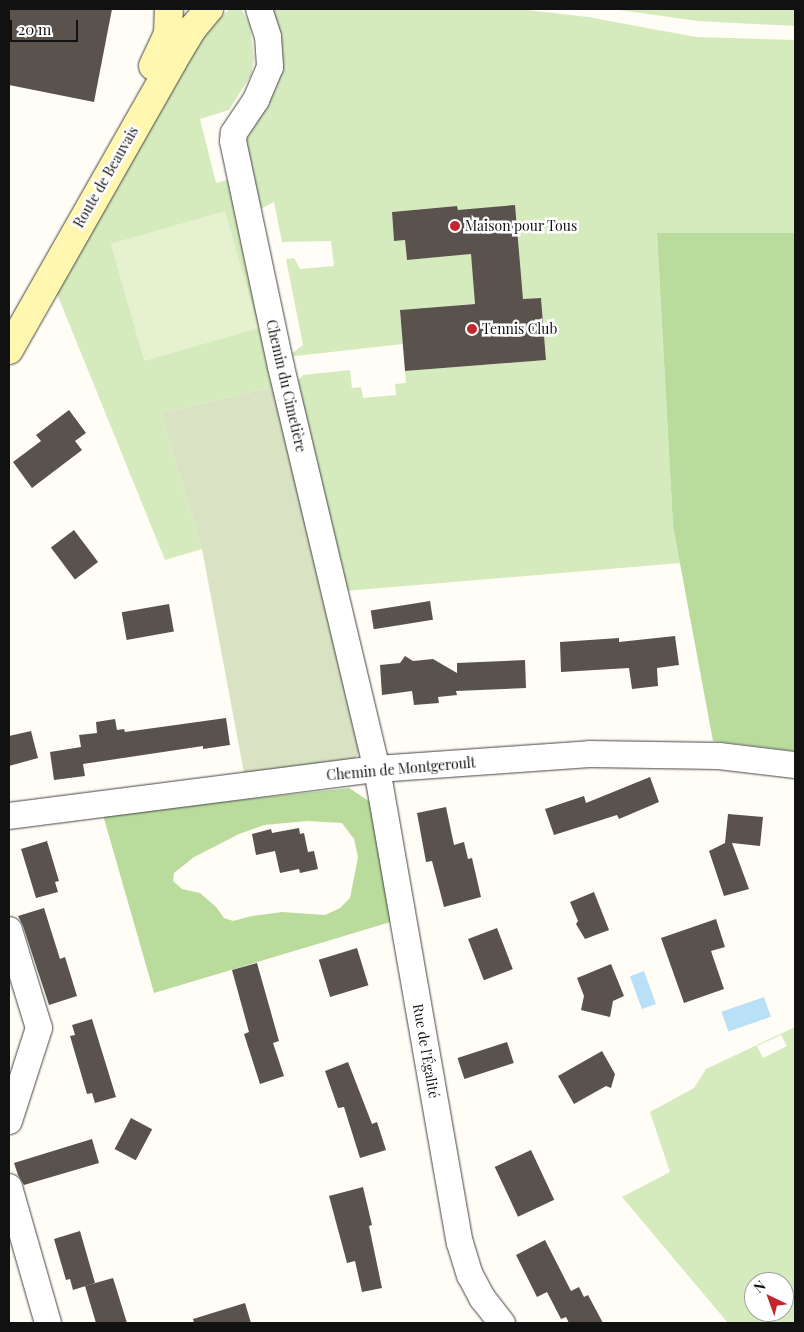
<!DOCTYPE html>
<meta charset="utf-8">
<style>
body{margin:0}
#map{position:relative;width:804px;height:1332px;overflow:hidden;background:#fffdf5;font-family:"Playfair Display",serif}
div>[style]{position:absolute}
.green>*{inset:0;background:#d5ebbd}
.forest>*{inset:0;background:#b9dc9c}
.cemetery>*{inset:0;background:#d9e3c4}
.pitch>*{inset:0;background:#e6f2cf;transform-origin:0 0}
.water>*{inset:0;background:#b9e0f7;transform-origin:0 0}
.building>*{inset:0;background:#5a524d;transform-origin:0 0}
.roads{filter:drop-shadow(0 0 1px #444) drop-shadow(0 0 1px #444)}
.street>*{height:26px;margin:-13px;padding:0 13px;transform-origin:13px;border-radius:13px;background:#fff}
.secondary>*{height:28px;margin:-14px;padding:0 14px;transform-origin:14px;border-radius:14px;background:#fff6b0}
.dots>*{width:14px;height:14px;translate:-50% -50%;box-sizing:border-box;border:2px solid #fff;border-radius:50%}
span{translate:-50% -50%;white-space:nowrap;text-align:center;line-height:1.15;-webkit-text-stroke:5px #fff;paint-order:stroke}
.street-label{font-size:14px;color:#111}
.poi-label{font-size:14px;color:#111}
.left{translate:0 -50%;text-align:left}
.frame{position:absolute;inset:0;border:10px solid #111;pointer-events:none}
.north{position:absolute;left:744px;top:1272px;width:50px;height:50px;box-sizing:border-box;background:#fff;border:1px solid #a0a0a0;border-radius:50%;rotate:318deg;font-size:14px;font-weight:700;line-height:20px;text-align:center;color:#111}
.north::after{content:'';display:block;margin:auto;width:18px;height:22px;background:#c4262e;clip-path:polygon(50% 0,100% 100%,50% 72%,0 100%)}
.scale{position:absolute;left:10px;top:20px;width:68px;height:22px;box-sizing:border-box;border:2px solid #111;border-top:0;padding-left:6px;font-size:15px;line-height:18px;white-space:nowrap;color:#111;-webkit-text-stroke:4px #fff;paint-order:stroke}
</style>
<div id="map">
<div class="green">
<i style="clip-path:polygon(230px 9px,241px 9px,250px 25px,254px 59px,251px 75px,229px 110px,200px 119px,216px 183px,234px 178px,277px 386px,161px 413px,202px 549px,165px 560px,53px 284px,209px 27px)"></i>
<i style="clip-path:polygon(evenodd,272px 9px,519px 9px,588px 17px,696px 37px,795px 40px,795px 233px,657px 233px,673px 526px,680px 563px,345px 591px,297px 382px,303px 375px,350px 370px,352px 388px,361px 387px,363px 398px,396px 395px,395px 384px,406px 383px,405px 371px,546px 360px,541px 298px,400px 310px,403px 344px,287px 357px,303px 345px,286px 259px,294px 258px,300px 269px,334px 266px,331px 241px,282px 242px,274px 202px,258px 210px,241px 141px,280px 41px,272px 9px,457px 206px,458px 210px,520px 268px,473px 273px,471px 254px,407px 260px,405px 240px,394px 241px,392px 212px,457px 206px)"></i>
<i style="clip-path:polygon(612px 9px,795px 9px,795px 26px,698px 21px)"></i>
<i style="clip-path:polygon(evenodd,795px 1027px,795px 1323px,728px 1323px,622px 1197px,670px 1172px,650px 1112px,694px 1088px,706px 1069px,795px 1027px,781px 1035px,787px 1046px,763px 1058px,757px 1046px,781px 1035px,795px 1027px,754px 1282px,784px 1282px,784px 1312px,754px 1312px,754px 1282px)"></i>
</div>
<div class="forest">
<i style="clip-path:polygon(657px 233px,795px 233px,795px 751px,713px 741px,673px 526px)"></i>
<i style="clip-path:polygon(evenodd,349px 788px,372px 803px,394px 921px,154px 993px,103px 815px,349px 788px,307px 821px,342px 823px,354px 839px,358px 857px,350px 898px,340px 908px,325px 915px,282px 912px,252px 916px,233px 921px,224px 918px,216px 907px,200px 893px,182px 889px,173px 881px,174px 873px,194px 857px,239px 834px,264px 825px,307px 821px)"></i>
</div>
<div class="cemetery">
<i style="clip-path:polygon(277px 386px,363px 749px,352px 761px,244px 773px,202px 549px,161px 413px)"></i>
</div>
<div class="pitch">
<i style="left:225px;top:211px;width:122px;height:119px;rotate:74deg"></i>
</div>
<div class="water">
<i style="left:644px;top:971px;width:35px;height:15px;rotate:70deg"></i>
<i style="left:764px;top:997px;width:21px;height:45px;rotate:71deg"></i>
</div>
<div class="building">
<i style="clip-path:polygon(9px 9px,112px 9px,94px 102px,9px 85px)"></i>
<i style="clip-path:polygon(515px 205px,523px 299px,541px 298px,546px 360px,405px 371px,400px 310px,475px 304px,471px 254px,407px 260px,405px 240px,394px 241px,392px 212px,457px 206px,458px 210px)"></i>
<i style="clip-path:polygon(69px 410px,86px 433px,75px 441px,82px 450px,32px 488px,13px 462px,41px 441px,36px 435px)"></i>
<i style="left:74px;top:530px;width:40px;height:29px;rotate:53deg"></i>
<i style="left:430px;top:601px;width:19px;height:60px;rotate:81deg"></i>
<i style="left:169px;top:604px;width:28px;height:48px;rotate:80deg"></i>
<i style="clip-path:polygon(675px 636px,679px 665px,657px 668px,658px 686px,632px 689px,629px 668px,561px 672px,560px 642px,619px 638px,619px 642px)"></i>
<i style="clip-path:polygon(405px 656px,413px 661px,433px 659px,457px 673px,457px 663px,525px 660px,526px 688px,456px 691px,457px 695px,438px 697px,439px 703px,414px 705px,412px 691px,382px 695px,380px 665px,400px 663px)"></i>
<i style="clip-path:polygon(226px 718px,230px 745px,203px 749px,203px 746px,83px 764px,85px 776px,54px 780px,50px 752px,81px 747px,79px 735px,97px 733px,96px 722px,115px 719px,117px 730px,124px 729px,125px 732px)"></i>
<i style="clip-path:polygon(31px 731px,38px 758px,9px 766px,9px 736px)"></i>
<i style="clip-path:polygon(650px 777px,659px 802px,619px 819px,617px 815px,554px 835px,545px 809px,584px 796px,586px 803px)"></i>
<i style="clip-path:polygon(446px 807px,454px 845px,464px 842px,468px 859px,472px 858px,481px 897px,444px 907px,432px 861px,426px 862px,417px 813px)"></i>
<i style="clip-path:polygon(728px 814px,763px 817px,760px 846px,732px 843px,749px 889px,724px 896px,709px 851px,725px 843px)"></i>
<i style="clip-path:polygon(299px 828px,300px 834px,304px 833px,308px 852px,314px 851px,318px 869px,300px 873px,299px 869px,280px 873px,275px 851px,256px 855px,252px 834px,271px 829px,272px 833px)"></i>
<i style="clip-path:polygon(47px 841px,59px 881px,55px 882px,58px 892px,36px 898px,21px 849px)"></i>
<i style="clip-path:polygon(594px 892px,609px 930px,585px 939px,576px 924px,578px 921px,570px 902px)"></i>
<i style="clip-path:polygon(44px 908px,60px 959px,65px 957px,77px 996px,49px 1005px,23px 926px,18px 916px)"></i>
<i style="clip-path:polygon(716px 919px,725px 947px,711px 951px,724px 989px,684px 1003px,661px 938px)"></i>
<i style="left:497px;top:928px;width:44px;height:31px;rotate:69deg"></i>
<i style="left:357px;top:948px;width:39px;height:40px;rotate:73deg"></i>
<i style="clip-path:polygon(257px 963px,279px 1041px,273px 1043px,284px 1076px,260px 1084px,244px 1034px,249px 1032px,232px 970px)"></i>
<i style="clip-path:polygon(611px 964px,624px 996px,613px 1001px,610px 1017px,581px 1010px,584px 996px,577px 978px)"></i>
<i style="clip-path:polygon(92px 1019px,116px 1097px,95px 1103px,92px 1093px,87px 1094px,70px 1036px,75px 1035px,72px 1025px)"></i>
<i style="left:507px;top:1042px;width:22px;height:52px;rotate:72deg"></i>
<i style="clip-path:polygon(602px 1051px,615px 1074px,611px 1088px,606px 1086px,574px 1104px,558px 1076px)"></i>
<i style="clip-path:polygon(348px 1062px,372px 1124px,377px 1122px,386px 1150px,360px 1158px,344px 1107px,338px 1108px,325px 1071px)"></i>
<i style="left:131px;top:1118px;width:24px;height:35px;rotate:28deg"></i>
<i style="clip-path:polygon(92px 1139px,99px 1163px,24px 1185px,18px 1175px,14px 1163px)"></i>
<i style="left:531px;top:1150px;width:55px;height:40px;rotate:65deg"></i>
<i style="clip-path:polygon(363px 1187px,372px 1225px,369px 1226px,382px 1288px,362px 1292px,355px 1261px,347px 1263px,329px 1196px)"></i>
<i style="clip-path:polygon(80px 1231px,95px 1283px,73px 1290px,70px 1279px,66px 1280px,54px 1239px)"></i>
<i style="clip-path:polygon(545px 1240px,571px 1291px,579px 1287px,584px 1297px,588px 1295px,603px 1323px,569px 1323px,566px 1317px,561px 1319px,547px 1292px,537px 1297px,516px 1255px)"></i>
<i style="clip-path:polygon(113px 1278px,127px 1323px,96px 1323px,85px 1286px)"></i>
<i style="clip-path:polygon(245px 1303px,251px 1323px,194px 1323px,193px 1319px)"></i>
</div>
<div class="roads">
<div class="street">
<i style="left:259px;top:9px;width:29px;rotate:72deg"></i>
<i style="left:268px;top:37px;width:30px;rotate:86deg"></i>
<i style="left:270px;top:67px;width:36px;rotate:113deg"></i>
<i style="left:256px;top:100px;width:40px;rotate:124deg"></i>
<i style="left:234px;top:133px;width:8px;rotate:97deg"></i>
<i style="left:233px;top:141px;width:231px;rotate:78deg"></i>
<i style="left:281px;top:367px;width:413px;rotate:76.6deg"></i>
<i style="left:377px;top:769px;width:481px;rotate:80.1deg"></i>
<i style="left:460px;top:1243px;width:34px;rotate:73deg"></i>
<i style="left:470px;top:1275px;width:27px;rotate:62deg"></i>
<i style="left:483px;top:1299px;width:31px;rotate:52deg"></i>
<i style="left:9px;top:816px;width:371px;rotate:-7.3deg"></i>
<i style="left:377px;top:769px;width:213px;rotate:-4deg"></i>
<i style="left:589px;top:754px;width:130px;rotate:0.9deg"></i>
<i style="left:719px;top:756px;width:77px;rotate:6.8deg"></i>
<i style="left:9px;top:930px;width:102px;rotate:73deg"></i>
<i style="left:39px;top:1028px;width:98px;rotate:107.9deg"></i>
<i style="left:9px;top:1187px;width:141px;rotate:74deg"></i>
</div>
<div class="secondary">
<i style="left:153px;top:66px;width:35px;rotate:-65deg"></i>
<i style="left:168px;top:34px;width:25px;rotate:-88deg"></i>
<i style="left:9px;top:350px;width:332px;rotate:-60.4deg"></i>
<i style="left:173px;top:61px;width:39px;rotate:-59deg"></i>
<i style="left:193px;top:28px;width:25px;rotate:-50deg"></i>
</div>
</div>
<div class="dots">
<i style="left:455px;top:226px;background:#c4262e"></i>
<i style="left:472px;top:329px;background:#c4262e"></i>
</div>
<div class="street-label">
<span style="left:106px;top:177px;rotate:-60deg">Route de Beauvais</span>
<span style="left:286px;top:386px;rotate:77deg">Chemin du Cimetière</span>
<span style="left:401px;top:769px;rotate:-5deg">Chemin de Montgeroult</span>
<span style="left:426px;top:1051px;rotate:80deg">Rue de l'Égalité</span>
</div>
<div class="poi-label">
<span class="left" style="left:465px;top:226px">Maison pour Tous</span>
<span class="left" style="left:482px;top:329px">Tennis Club</span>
</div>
<div class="frame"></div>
<div class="north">N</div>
<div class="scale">20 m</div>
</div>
